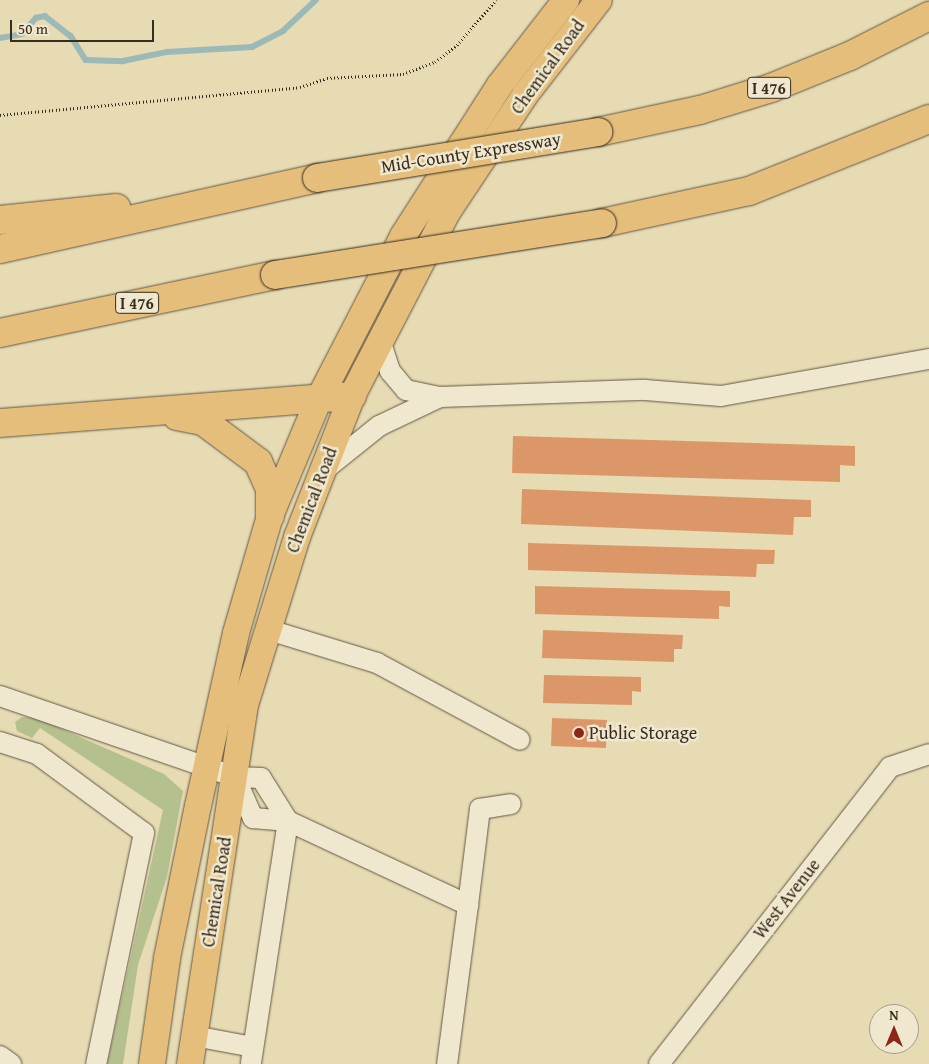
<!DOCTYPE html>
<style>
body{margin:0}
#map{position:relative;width:929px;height:1064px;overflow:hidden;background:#e7dbb4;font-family:"Gentium Book Plus",serif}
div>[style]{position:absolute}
.green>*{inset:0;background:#b4c08e}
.stream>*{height:5.5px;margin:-2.75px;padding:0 2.75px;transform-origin:2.75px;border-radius:2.75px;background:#9ab9b7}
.building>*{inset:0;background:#dc9769;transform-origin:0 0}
.path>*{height:3px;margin-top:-1.5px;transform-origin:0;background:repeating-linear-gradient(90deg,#392b1f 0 1px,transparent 0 3.5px)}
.roads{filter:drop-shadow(0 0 1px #645744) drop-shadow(0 0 1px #645744)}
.minor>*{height:20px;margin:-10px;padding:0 10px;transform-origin:10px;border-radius:10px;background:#efe8ce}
.major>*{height:26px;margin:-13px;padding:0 13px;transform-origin:13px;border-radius:13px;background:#e4be7a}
.highway>*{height:28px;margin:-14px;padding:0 14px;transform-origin:14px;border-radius:14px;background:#e4be7a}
.bridges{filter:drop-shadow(0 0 1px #392b1f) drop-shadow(0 0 1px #392b1f)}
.highway-bridge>*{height:28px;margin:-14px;padding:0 14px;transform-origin:14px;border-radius:14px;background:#e4be7a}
.dots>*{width:14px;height:14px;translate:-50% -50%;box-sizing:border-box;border:2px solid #efe8ce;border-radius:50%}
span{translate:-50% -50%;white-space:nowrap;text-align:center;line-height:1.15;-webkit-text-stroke:5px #efe8ce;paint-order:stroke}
.shield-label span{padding:1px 4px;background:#efe8ce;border:1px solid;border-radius:4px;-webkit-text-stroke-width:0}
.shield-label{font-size:16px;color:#392b1f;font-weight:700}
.street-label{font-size:18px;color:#392b1f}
.poi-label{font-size:18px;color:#392b1f}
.left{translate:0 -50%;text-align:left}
.north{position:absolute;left:869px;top:1004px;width:50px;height:50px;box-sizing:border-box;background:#efe8ce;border:1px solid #a69c88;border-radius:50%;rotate:0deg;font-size:14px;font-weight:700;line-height:20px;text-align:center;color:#392b1f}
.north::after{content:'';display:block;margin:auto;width:18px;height:22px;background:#8f2418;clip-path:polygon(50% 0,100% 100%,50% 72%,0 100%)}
.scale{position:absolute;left:10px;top:20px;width:144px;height:22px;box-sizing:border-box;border:2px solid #392b1f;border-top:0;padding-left:6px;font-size:15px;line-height:18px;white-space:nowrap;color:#392b1f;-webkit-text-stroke:4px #efe8ce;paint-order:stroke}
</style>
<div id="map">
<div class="green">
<i style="clip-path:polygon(22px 717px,37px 718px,164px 774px,183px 791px,167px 877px,138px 965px,123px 1064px,107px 1064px,163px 810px,40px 728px,32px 738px,17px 731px,15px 722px)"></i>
</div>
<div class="stream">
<i style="left:0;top:38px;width:22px;rotate:-10deg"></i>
<i style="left:22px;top:34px;width:21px;rotate:-49deg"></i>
<i style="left:36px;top:18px;width:9px;rotate:-13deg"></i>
<i style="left:45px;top:16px;width:33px;rotate:38deg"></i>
<i style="left:71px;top:36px;width:28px;rotate:58deg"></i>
<i style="left:86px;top:60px;width:37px;rotate:2deg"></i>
<i style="left:123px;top:61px;width:45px;rotate:-11.6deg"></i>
<i style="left:167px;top:52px;width:85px;rotate:-3.4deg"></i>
<i style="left:252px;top:47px;width:35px;rotate:-27deg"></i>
<i style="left:283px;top:31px;width:45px;rotate:-43.2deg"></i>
</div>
<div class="building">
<i style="clip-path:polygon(513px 436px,855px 446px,855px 466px,840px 465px,840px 482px,512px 473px)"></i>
<i style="clip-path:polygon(522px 489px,811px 500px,811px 517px,794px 517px,793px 535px,521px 524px)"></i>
<i style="clip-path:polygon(528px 543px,775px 550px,774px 564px,757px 564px,756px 577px,528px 570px)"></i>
<i style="clip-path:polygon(535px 586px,730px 591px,730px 607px,719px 606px,719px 619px,535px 614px)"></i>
<i style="clip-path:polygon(543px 630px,683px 635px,682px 649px,674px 649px,674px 662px,542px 658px)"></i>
<i style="clip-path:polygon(544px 675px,641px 677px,641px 692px,632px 691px,632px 705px,543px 703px)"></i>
<i style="left:552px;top:718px;width:55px;height:28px;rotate:2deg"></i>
</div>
<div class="path">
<i style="left:0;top:115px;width:301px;rotate:-5.3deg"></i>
<i style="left:300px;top:87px;width:28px;rotate:-18deg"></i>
<i style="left:327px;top:78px;width:76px;rotate:-3deg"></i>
<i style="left:403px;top:74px;width:34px;rotate:-21deg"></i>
<i style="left:435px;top:62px;width:28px;rotate:-38deg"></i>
<i style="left:457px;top:45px;width:60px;rotate:-49.1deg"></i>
</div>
<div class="roads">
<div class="minor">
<i style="left:380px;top:340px;width:33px;rotate:72deg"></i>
<i style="left:390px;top:371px;width:25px;rotate:50deg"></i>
<i style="left:406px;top:390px;width:35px;rotate:12deg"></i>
<i style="left:440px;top:397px;width:205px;rotate:-2deg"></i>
<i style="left:645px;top:390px;width:76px;rotate:4.5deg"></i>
<i style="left:721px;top:396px;width:211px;rotate:-10.1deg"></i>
<i style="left:323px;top:471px;width:72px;rotate:-38.8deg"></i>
<i style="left:379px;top:426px;width:68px;rotate:-25.4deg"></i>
<i style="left:266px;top:629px;width:116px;rotate:17deg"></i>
<i style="left:377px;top:663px;width:162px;rotate:28.3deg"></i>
<i style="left:0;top:696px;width:249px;rotate:19deg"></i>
<i style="left:235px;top:777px;width:26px;rotate:2deg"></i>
<i style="left:261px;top:778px;width:51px;rotate:57.9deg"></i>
<i style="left:288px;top:821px;width:199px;rotate:25deg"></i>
<i style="left:468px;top:905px;width:160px;rotate:97.5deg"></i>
<i style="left:0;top:742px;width:39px;rotate:18deg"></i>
<i style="left:37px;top:754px;width:133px;rotate:36.4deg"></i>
<i style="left:144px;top:833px;width:236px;rotate:101.7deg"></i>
<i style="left:235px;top:777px;width:45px;rotate:66.3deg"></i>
<i style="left:253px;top:818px;width:35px;rotate:5deg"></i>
<i style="left:288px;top:821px;width:246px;rotate:98.7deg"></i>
<i style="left:468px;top:905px;width:97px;rotate:-82.9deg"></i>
<i style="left:480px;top:809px;width:31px;rotate:-9deg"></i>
<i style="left:194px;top:1036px;width:60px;rotate:10.6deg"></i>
<i style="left:0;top:1056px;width:14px;rotate:36deg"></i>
<i style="left:659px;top:1064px;width:376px;rotate:-52.1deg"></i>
<i style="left:890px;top:767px;width:41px;rotate:-18.4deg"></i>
</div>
<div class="major">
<i style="left:152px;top:1064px;width:107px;rotate:-81.9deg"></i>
<i style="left:167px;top:958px;width:155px;rotate:-78.5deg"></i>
<i style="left:198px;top:806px;width:177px;rotate:-77.6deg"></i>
<i style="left:236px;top:633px;width:122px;rotate:-73.8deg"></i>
<i style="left:270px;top:516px;width:127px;rotate:-67.3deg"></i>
<i style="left:319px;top:399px;width:183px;rotate:-62.7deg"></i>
<i style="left:403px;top:236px;width:179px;rotate:-57.3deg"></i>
<i style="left:500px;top:85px;width:108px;rotate:-52.2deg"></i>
<i style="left:190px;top:1064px;width:363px;rotate:-81.3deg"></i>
<i style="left:245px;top:705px;width:176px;rotate:-72.8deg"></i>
<i style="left:297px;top:537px;width:151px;rotate:-68.7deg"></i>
<i style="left:352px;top:396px;width:208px;rotate:-62.6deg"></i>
<i style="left:448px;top:211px;width:139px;rotate:-56.4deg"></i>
<i style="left:525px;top:95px;width:120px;rotate:-52.1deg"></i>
</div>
<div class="highway">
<i style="left:598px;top:132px;width:104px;rotate:-12.2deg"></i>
<i style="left:700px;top:110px;width:74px;rotate:-17.2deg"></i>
<i style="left:771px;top:88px;width:85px;rotate:-22.1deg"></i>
<i style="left:850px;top:56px;width:89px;rotate:-26.9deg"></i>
<i style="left:0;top:220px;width:117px;rotate:-5.9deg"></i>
<i style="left:602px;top:223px;width:150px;rotate:-12.3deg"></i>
<i style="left:749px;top:191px;width:194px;rotate:-21.8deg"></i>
<i style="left:0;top:249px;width:325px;rotate:-12.6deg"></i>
<i style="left:0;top:333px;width:281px;rotate:-11.9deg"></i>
<i style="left:177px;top:416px;width:26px;rotate:11deg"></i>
<i style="left:203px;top:421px;width:69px;rotate:36.7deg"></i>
<i style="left:258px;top:462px;width:30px;rotate:66deg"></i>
<i style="left:270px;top:489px;width:27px;rotate:90deg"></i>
<i style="left:0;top:423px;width:353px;rotate:-4.4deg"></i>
</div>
</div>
<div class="bridges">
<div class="highway-bridge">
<i style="left:317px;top:178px;width:285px;rotate:-9.3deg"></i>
<i style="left:275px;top:275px;width:331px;rotate:-9deg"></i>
</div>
</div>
<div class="dots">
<i style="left:579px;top:733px;background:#8f2418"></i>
</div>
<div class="shield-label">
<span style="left:769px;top:88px">I 476</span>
<span style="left:137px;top:303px">I 476</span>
</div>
<div class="street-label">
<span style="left:548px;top:67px;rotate:-54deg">Chemical Road</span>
<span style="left:471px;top:153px;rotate:-9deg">Mid-County Expressway</span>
<span style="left:312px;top:500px;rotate:-69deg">Chemical Road</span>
<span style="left:217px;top:892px;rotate:-81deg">Chemical Road</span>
<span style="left:787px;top:899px;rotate:-52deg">West Avenue</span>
</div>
<div class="poi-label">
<span class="left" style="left:589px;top:733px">Public Storage</span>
</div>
<div class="north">N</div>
<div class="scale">50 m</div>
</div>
